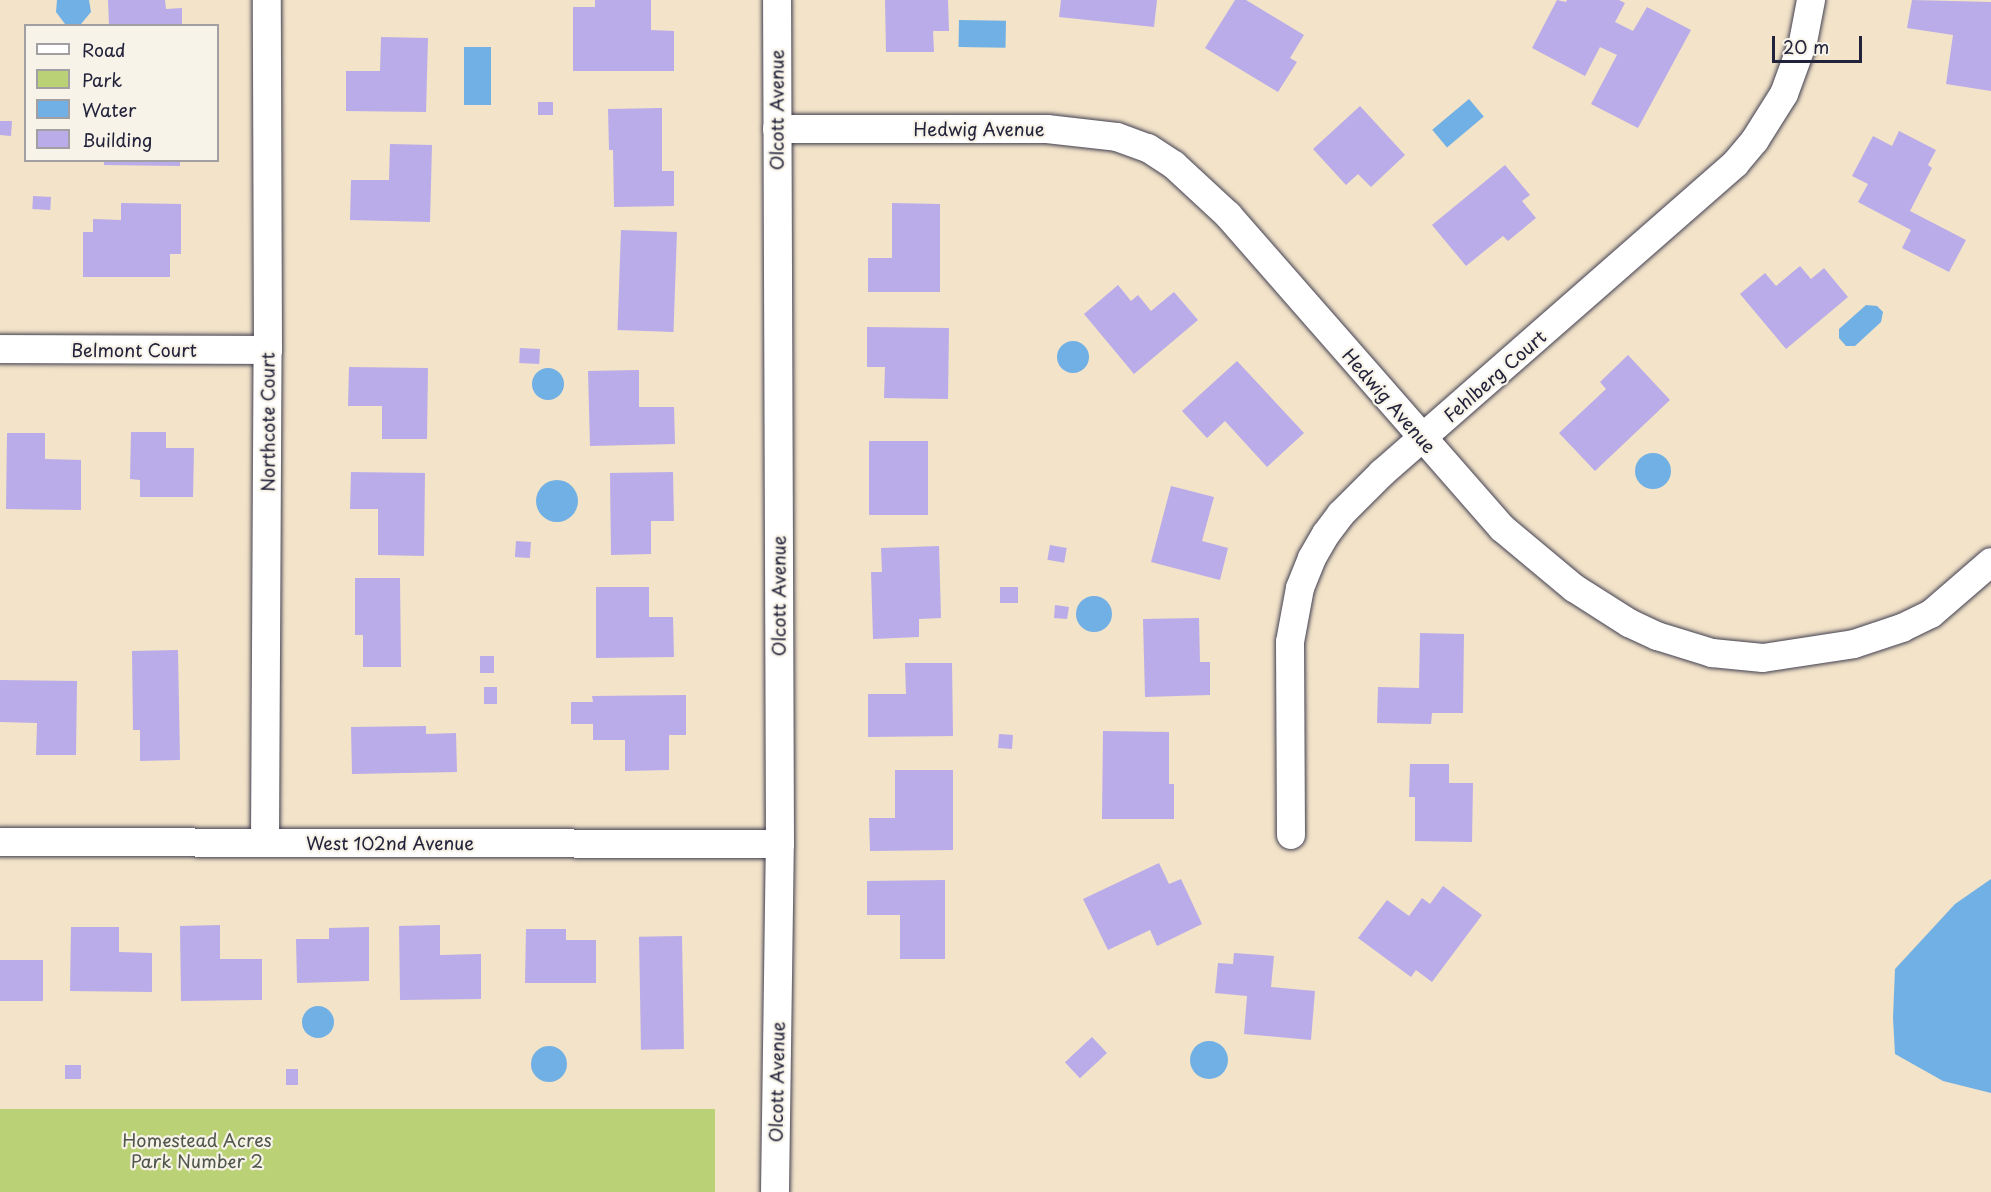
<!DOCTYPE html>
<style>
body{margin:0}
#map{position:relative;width:1991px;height:1192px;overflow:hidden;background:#f2e3c9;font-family:"Playpen Sans",sans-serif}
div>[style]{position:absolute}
.green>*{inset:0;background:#bad176;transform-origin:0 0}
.water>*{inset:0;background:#71b0e4;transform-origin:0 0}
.round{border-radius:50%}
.building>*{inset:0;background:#baace8;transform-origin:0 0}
.roads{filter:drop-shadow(0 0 2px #413f50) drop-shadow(0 0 2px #413f50)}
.street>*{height:28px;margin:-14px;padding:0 14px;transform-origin:14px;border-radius:14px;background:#fff}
span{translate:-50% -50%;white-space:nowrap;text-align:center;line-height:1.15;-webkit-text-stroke:4.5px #f7f3e8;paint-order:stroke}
.street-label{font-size:18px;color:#22223b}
.park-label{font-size:18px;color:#50574d}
.legend{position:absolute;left:24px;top:24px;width:195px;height:138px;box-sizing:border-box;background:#f7f3e8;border:2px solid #a29fa3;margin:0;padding:8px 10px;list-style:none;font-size:18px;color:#22223b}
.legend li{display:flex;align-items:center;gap:12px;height:30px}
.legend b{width:30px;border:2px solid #a29fa3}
.scale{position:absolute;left:1772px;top:36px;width:90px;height:27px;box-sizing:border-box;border:3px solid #22223b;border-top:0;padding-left:8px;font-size:18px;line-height:21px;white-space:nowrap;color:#22223b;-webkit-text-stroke:4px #f7f3e8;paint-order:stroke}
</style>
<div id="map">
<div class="green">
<i style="left:0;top:1109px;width:715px;height:83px"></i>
</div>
<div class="water">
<i style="clip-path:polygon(57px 0,89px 0,91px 12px,81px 24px,65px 24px,56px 12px)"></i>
<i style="left:959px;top:20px;width:47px;height:27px;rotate:1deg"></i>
<i style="left:464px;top:47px;width:27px;height:58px"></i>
<i style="left:1469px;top:99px;width:23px;height:48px;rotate:50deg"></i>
<i style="clip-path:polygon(1866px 305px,1877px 306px,1883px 312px,1881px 322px,1855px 346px,1846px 346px,1839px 338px,1839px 329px)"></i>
<i class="round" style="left:1057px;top:341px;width:32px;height:32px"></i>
<i class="round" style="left:532px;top:368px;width:32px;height:32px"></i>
<i class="round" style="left:1635px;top:453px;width:36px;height:36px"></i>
<i class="round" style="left:536px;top:480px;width:42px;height:42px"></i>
<i class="round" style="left:1076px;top:596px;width:36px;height:36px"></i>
<i style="clip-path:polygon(1991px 879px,1991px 1093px,1943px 1081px,1895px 1054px,1893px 1018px,1895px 969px,1955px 904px)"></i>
<i class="round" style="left:302px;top:1006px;width:32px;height:32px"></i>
<i class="round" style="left:1190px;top:1041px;width:38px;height:38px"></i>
<i class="round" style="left:531px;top:1046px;width:36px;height:36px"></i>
</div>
<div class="building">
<i style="clip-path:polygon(108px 0,165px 0,166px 9px,182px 8px,182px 26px,109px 26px)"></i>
<i style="clip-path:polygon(595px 0,651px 0,651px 30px,674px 31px,674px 71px,573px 71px,573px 7px,595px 7px)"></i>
<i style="clip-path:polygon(885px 0,948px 0,949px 31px,933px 31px,934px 52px,886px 52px)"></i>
<i style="clip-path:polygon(1061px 0,1157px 0,1154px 27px,1059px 17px)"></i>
<i style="clip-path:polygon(1235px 0,1246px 0,1304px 35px,1290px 58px,1297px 62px,1278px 92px,1205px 48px)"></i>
<i style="clip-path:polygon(1557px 0,1566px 2px,1567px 0,1619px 0,1625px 3px,1615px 22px,1633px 31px,1647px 7px,1691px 30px,1638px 128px,1591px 104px,1617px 55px,1600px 47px,1585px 76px,1532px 48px)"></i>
<i style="clip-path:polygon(1912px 0,1991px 2px,1991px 91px,1946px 84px,1953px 35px,1907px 28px)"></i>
<i style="clip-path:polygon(381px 37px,428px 38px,426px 112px,346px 111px,346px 71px,380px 71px)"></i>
<i style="left:538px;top:102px;width:15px;height:13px"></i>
<i style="clip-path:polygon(1360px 106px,1405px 155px,1371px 187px,1358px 174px,1346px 185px,1313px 149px)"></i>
<i style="clip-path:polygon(662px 108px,662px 171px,674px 171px,674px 206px,614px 207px,613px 150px,609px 150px,608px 109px)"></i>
<i style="clip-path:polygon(0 121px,12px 121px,11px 136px,0 135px)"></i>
<i style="clip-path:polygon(1899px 131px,1936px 150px,1928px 165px,1932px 168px,1910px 211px,1966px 240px,1949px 272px,1902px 248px,1911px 230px,1858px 202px,1868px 184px,1852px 176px,1873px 136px,1892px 146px)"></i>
<i style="clip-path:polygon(390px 144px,432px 145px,430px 222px,350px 220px,351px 180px,389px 180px)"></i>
<i style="clip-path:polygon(104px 160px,180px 160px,180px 166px,104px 165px)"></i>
<i style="clip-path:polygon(1505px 165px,1530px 195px,1522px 201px,1536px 218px,1508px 241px,1503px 236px,1466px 266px,1432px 225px)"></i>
<i style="left:33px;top:196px;width:18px;height:13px;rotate:3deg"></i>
<i style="clip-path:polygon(121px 203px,181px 204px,181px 254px,170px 254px,170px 277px,83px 277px,83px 232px,93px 232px,93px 219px,121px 220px)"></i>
<i style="clip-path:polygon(892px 203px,940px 204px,940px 292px,868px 292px,868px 258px,892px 258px)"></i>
<i style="left:621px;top:230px;width:56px;height:100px;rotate:2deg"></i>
<i style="clip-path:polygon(1800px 266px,1811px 279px,1824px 268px,1848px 297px,1786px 349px,1740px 294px,1765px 273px,1776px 286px)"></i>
<i style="clip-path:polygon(1118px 285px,1131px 301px,1138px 295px,1151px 311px,1174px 292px,1198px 320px,1134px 374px,1084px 314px)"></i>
<i style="clip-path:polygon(867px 327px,949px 328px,948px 399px,884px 398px,885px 367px,867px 367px)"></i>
<i style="left:520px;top:348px;width:20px;height:15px;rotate:3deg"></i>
<i style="clip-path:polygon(1628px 355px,1670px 400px,1595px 471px,1559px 433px,1606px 389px,1600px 382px)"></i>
<i style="clip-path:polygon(1237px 361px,1304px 433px,1267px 467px,1225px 421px,1207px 438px,1182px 411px)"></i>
<i style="clip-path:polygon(349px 367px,428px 368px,427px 439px,382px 439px,382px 406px,348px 406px)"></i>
<i style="clip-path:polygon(639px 370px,639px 407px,674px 407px,675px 444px,590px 446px,588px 371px)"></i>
<i style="clip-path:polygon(131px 432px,166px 432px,166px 448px,194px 448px,193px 497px,140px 497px,140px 480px,130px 479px)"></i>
<i style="clip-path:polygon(7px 433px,45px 433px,45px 459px,81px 460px,81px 510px,6px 509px)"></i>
<i style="left:869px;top:441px;width:59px;height:74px"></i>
<i style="clip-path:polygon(351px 472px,425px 473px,424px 556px,378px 555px,378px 509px,350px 509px)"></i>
<i style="clip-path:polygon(673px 472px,674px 521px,651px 521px,651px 554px,611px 555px,610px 473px)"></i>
<i style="clip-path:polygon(1171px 486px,1214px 497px,1202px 541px,1228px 548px,1220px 580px,1151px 562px)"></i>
<i style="left:516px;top:541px;width:15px;height:16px;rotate:4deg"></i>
<i style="left:1050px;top:545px;width:17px;height:15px;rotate:10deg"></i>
<i style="clip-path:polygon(939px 546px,941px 618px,919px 619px,919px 637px,873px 639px,871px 572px,882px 572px,881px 548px)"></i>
<i style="clip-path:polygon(355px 578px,400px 578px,401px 667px,363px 667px,363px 635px,355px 635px)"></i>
<i style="clip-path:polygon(596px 587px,649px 587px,649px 617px,673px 617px,674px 657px,596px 658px)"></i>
<i style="left:1000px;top:587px;width:18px;height:16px"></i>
<i style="clip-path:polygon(1055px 605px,1069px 607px,1067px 619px,1054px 618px)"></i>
<i style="clip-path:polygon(1199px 618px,1200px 662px,1210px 662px,1210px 695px,1145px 697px,1143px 619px)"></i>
<i style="clip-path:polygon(1420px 633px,1464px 634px,1463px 713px,1432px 713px,1431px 724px,1377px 723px,1378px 687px,1419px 688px)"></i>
<i style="clip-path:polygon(178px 650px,180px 760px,140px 761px,140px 730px,133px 730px,132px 651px)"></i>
<i style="left:480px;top:656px;width:14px;height:17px"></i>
<i style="clip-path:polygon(905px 663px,952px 663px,953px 736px,868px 737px,868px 694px,906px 694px)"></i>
<i style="clip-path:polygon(0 680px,77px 681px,76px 755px,36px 755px,37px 723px,0 722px)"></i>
<i style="left:484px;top:687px;width:13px;height:17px"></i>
<i style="clip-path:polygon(686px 695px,686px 735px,669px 735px,669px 770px,625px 771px,625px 740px,593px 740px,593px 724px,571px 724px,571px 702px,593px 702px,592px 696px)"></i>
<i style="clip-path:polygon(426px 726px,426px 734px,456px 733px,457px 772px,352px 774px,351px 727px)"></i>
<i style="clip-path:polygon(1103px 731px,1169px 732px,1169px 784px,1174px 784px,1174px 819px,1102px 819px)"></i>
<i style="left:999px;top:734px;width:14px;height:14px;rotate:4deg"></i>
<i style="clip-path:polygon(1410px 764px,1449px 764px,1449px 783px,1473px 783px,1472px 842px,1415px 841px,1415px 797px,1409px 797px)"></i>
<i style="clip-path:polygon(895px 770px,953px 770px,953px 850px,870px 851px,869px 818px,895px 818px)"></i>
<i style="clip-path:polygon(1159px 863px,1169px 884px,1181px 879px,1202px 924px,1157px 946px,1150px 930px,1108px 950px,1083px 899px)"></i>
<i style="clip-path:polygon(945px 880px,945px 959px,900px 959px,900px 915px,867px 915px,867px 881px)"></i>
<i style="clip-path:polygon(1443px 886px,1482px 915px,1432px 982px,1416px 970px,1411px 977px,1358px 938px,1387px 900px,1409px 916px,1422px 898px,1430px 904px)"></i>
<i style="clip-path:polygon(220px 925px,220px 959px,262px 959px,262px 1000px,181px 1001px,180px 926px)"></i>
<i style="clip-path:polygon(440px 925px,440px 955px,481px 954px,481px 999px,400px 1000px,399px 926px)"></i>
<i style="clip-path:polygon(71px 927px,119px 927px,119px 952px,152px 953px,152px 992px,70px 991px)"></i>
<i style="clip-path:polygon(369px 927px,369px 981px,297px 983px,296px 939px,329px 939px,329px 928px)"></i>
<i style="clip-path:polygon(526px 929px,566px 929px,566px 940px,596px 940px,596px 983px,525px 983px)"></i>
<i style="left:682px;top:936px;width:113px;height:43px;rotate:89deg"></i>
<i style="clip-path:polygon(1234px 953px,1274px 956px,1271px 987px,1315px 991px,1311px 1040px,1244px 1034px,1247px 996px,1215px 993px,1218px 963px,1233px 964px)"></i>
<i style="left:0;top:960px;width:43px;height:41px"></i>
<i style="left:1092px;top:1037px;width:22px;height:37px;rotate:47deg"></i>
<i style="left:65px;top:1065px;width:16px;height:14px"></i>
<i style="left:286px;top:1069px;width:12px;height:16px"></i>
</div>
<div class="roads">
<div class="street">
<i style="left:777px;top:129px;width:270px"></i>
<i style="left:1047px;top:129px;width:70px;rotate:6.5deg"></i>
<i style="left:1117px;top:137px;width:33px;rotate:20deg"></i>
<i style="left:1148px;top:148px;width:31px;rotate:33deg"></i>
<i style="left:1174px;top:165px;width:74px;rotate:42.8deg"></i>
<i style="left:1228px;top:215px;width:416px;rotate:48.8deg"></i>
<i style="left:1502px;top:528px;width:94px;rotate:39.8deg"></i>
<i style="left:1574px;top:588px;width:65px;rotate:32.5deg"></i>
<i style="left:1629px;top:623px;width:31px;rotate:25deg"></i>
<i style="left:1657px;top:636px;width:58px;rotate:17.2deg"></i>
<i style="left:1712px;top:653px;width:51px;rotate:5.6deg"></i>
<i style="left:1763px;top:658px;width:92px;rotate:-8.7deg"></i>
<i style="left:1854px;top:644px;width:51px;rotate:-18.4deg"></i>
<i style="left:1902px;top:628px;width:32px;rotate:-26deg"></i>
<i style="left:1931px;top:614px;width:79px;rotate:-40.9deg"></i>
<i style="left:0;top:349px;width:268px;rotate:0.2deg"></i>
<i style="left:1291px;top:835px;width:193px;rotate:-90.3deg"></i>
<i style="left:1290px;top:642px;width:55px;rotate:-79.5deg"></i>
<i style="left:1300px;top:588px;width:32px;rotate:-68deg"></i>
<i style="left:1312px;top:558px;width:28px;rotate:-60deg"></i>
<i style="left:1326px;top:534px;width:25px;rotate:-53deg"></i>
<i style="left:1341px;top:514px;width:58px;rotate:-45deg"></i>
<i style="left:1382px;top:473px;width:469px;rotate:-41.2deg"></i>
<i style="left:1735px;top:164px;width:31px;rotate:-50deg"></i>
<i style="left:1755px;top:140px;width:54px;rotate:-57.8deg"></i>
<i style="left:1784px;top:94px;width:55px;rotate:-69.9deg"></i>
<i style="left:1803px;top:42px;width:43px;rotate:-79.2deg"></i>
<i style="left:0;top:842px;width:780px;rotate:0.15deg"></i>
<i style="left:265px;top:843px;width:493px;rotate:-89.7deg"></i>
<i style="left:268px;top:350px;width:350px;rotate:-90.2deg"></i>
<i style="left:775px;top:1192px;width:348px;rotate:-89.2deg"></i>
<i style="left:780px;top:844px;width:844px;rotate:-90.2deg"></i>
</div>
</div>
<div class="street-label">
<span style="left:777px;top:110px;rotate:-90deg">Olcott Avenue</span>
<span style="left:979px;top:129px">Hedwig Avenue</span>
<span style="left:134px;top:350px">Belmont Court</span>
<span style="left:1495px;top:376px;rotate:-41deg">Fehlberg Court</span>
<span style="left:1389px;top:401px;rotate:49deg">Hedwig Avenue</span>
<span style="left:268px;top:422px;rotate:-90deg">Northcote Court</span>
<span style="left:779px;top:596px;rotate:-90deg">Olcott Avenue</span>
<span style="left:390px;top:843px">West 102nd Avenue</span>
<span style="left:777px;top:1082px;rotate:-89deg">Olcott Avenue</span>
</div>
<div class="park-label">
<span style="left:197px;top:1151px">Homestead Acres<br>Park Number 2</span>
</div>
<ul class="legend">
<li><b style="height:8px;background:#fff"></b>Road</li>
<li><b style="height:16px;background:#bad176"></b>Park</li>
<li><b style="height:16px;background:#71b0e4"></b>Water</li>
<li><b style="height:16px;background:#baace8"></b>Building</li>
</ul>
<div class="scale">20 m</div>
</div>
